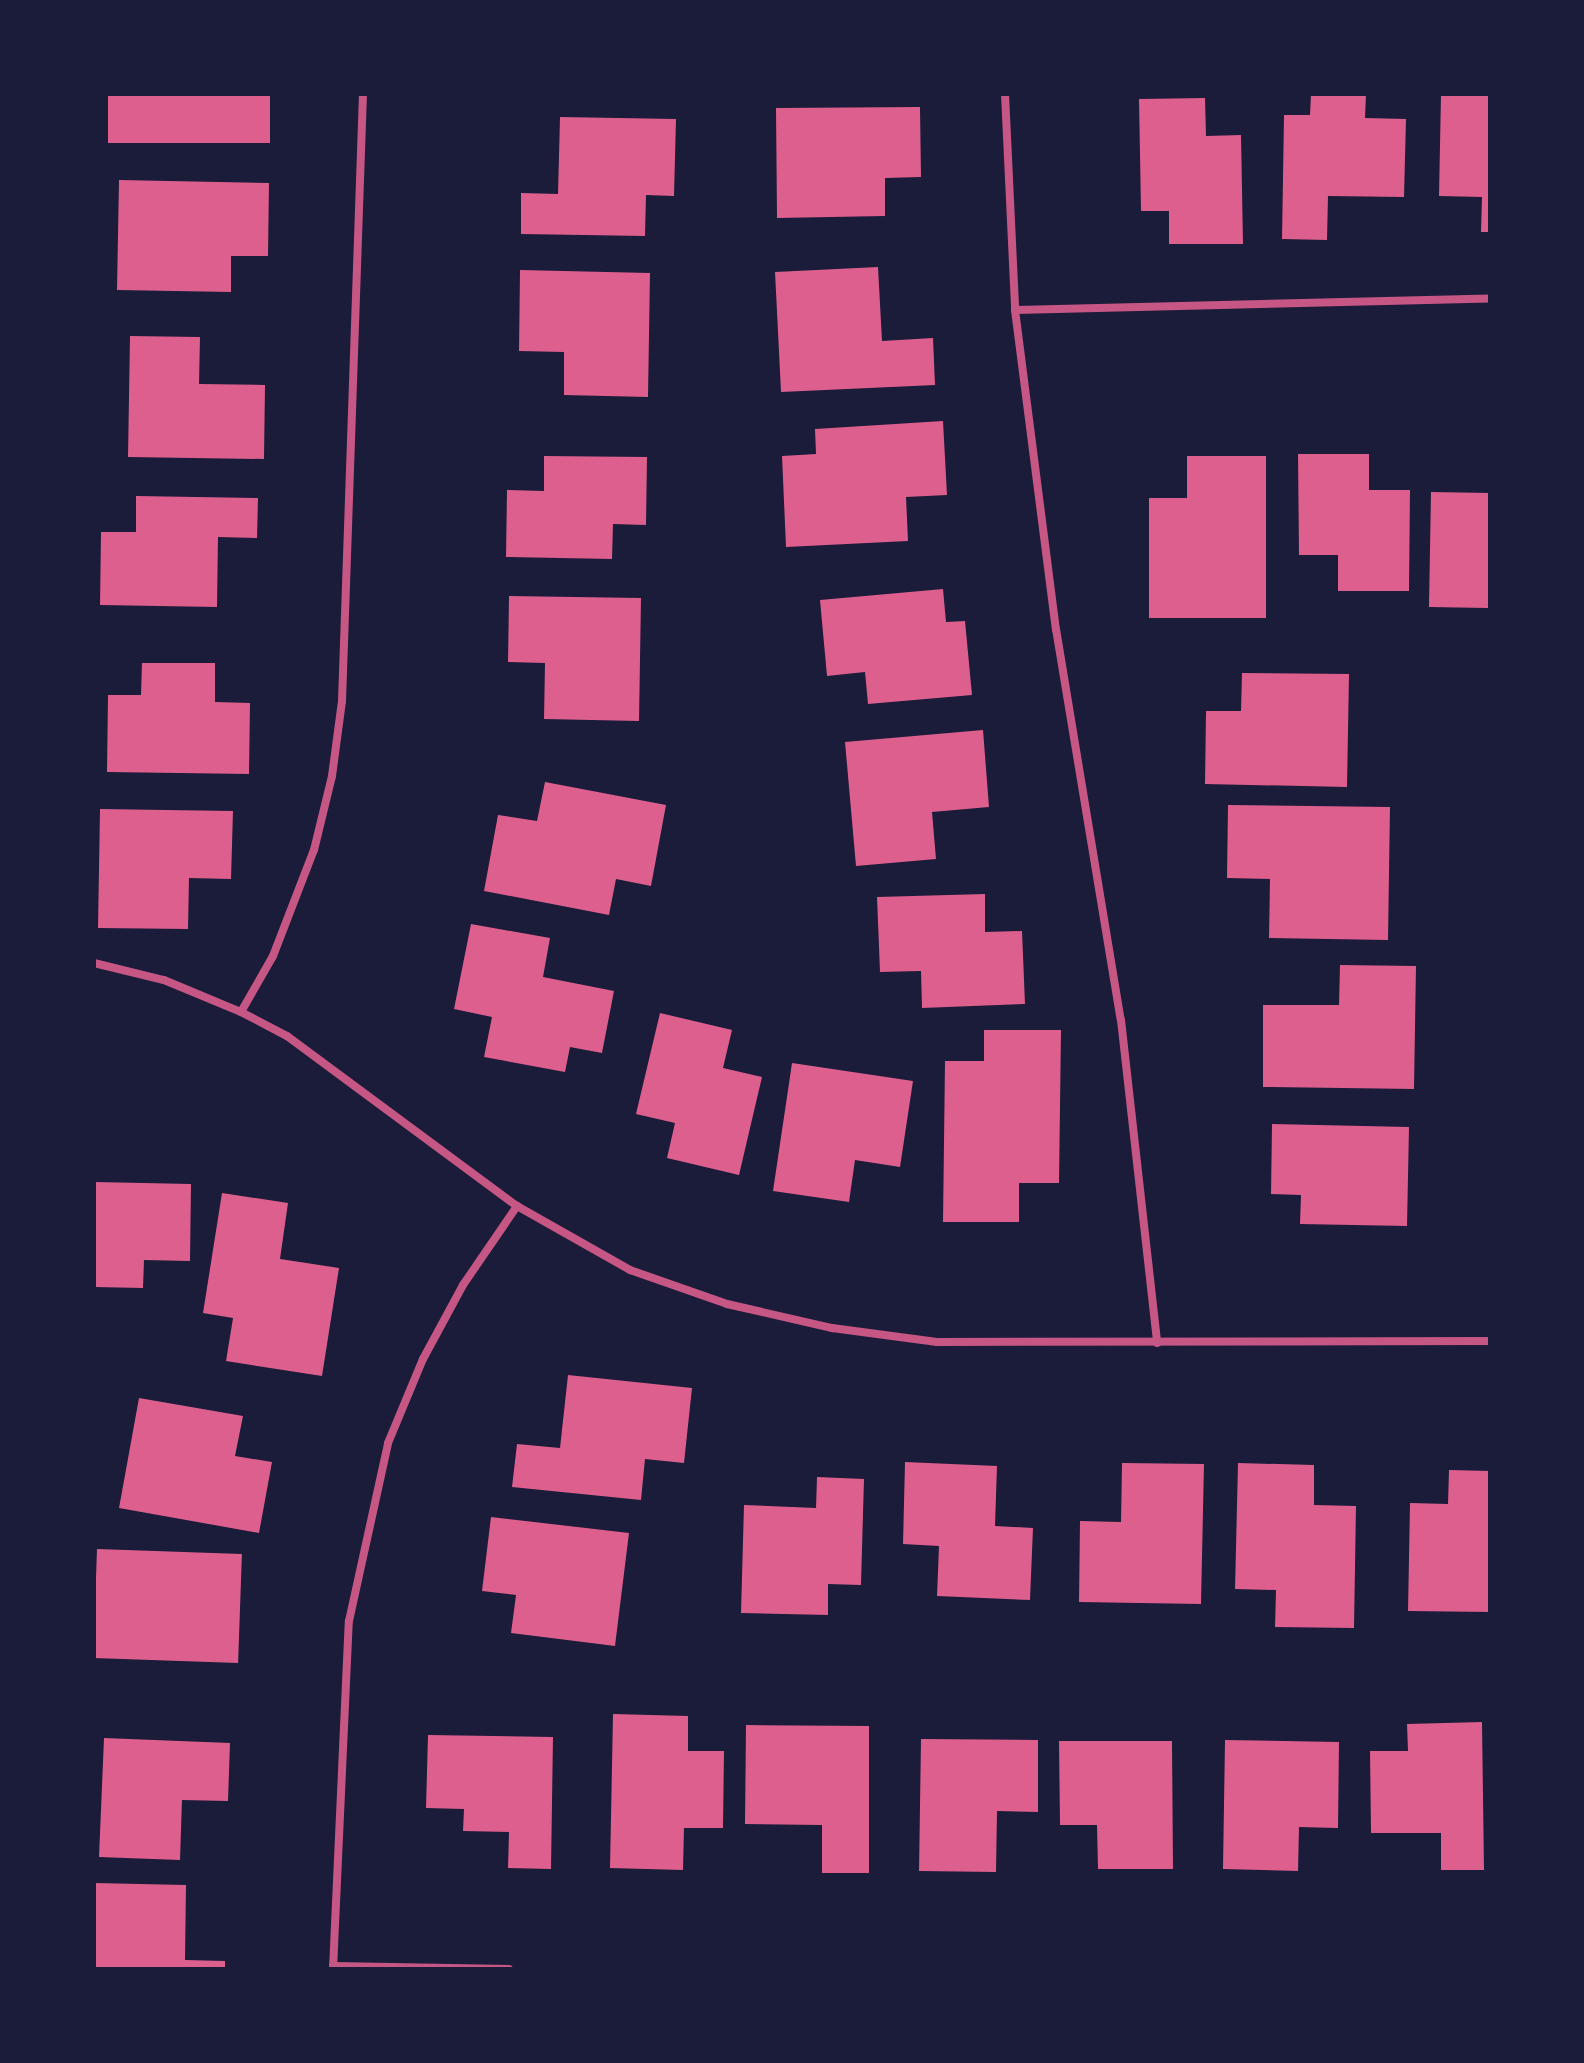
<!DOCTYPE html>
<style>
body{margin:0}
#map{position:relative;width:1584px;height:2063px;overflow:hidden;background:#1b1b3a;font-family:Karla,sans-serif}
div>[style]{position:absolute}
.building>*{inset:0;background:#dd5f8e;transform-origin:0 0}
.minor>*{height:8px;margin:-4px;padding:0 4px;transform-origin:4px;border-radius:4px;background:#c65784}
span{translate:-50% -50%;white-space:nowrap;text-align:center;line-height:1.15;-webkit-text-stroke:7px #1b1b3a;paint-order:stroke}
.frame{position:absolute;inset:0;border:96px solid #1b1b3a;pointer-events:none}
</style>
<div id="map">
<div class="building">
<i style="left:108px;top:94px;width:162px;height:49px"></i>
<i style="clip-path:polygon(1311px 94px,1366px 94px,1365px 118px,1406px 119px,1404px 197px,1328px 196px,1327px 240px,1282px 239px,1284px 115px,1310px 115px)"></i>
<i style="clip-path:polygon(1441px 94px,1490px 94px,1490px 232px,1481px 232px,1482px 197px,1439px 196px)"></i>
<i style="clip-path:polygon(1205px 98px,1206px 136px,1241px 135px,1243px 244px,1169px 244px,1169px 211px,1141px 211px,1139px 99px)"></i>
<i style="clip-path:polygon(920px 107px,921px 177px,885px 178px,885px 216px,777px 218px,776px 108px)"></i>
<i style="clip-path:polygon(560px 117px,676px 119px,674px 196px,646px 195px,645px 236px,521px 234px,521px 193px,558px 194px)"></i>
<i style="clip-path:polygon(119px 180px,269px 183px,268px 256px,231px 256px,231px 292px,117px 290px)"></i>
<i style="clip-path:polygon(878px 267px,882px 341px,933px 338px,935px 385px,781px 392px,775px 272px)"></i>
<i style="clip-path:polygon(520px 270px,650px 273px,648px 397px,564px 395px,564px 352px,519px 351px)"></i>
<i style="clip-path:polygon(130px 336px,200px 337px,199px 384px,265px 385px,264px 459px,128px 457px)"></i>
<i style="clip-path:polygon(943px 421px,947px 495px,906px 497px,908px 541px,786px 547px,782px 456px,816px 454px,815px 429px)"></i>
<i style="clip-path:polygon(1298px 454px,1369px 454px,1369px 490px,1410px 490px,1409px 591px,1338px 591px,1338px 555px,1299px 555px)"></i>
<i style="clip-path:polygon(544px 456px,647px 457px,646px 525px,613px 524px,612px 559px,506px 557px,507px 490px,544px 491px)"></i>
<i style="clip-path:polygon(1187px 456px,1266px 456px,1266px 618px,1149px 618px,1149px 498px,1187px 498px)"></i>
<i style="left:1431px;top:492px;width:59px;height:115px;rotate:1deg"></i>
<i style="clip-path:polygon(136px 496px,258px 498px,257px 538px,218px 537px,217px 607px,100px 605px,101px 532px,136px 532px)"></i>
<i style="clip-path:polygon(943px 589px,946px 622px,965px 621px,972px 695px,868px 704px,865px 672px,827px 676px,820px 600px)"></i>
<i style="clip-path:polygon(509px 596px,641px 598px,639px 721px,544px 719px,545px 663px,508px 662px)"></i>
<i style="clip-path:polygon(142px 663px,215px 663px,215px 702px,250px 703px,249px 774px,107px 772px,108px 695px,141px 695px)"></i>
<i style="clip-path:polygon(1242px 673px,1349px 674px,1347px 787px,1205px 784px,1206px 711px,1241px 711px)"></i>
<i style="clip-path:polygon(983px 730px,989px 807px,932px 812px,936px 859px,856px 866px,845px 742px)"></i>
<i style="clip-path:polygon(545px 782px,666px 805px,651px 886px,616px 879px,609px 915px,484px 891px,498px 815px,537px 821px)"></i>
<i style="clip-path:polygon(1228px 805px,1390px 807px,1388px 940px,1269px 938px,1270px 879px,1227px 878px)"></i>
<i style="clip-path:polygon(100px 809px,233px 811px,231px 879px,189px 878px,188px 929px,98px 928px)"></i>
<i style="clip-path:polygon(985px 894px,985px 932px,1022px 931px,1025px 1004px,922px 1008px,921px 971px,880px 972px,877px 897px)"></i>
<i style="clip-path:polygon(471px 924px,550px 938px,543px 977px,614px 991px,602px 1053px,570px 1047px,565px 1072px,484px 1057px,492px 1017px,454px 1009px)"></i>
<i style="clip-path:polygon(1340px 965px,1416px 966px,1414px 1089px,1263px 1087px,1263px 1005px,1339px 1005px)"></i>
<i style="clip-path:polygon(660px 1013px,732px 1030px,723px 1068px,762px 1077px,739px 1175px,667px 1158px,675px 1123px,636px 1114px)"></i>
<i style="clip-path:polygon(984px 1030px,1061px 1030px,1059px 1183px,1019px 1183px,1019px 1222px,943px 1222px,945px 1061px,984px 1061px)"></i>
<i style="clip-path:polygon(792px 1063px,913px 1081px,900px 1167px,855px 1160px,849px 1202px,773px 1191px)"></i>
<i style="clip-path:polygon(1272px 1124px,1409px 1127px,1407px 1226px,1300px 1224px,1301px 1195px,1271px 1194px)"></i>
<i style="clip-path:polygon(94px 1182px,191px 1184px,190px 1261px,144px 1260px,143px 1288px,94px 1287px)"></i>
<i style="clip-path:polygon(222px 1193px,288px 1203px,280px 1259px,339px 1268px,322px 1376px,226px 1361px,233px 1318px,203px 1313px)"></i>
<i style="clip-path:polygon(568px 1375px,692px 1388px,684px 1463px,645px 1459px,641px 1500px,512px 1487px,517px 1444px,560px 1448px)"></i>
<i style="clip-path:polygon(139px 1398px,243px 1416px,235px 1456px,272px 1462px,259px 1533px,119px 1508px)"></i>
<i style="clip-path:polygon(905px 1462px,997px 1466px,995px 1526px,1033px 1528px,1030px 1600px,937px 1596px,939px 1546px,903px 1544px)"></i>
<i style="clip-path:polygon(1122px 1463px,1204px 1464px,1201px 1604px,1079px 1602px,1080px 1521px,1121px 1522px)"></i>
<i style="clip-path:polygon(1238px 1463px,1314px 1465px,1314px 1505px,1356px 1506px,1354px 1628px,1275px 1627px,1276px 1590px,1235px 1589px)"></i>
<i style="clip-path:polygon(1449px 1470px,1490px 1471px,1490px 1612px,1408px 1611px,1410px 1503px,1448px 1504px)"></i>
<i style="clip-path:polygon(817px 1477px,864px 1479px,861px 1585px,828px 1584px,828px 1615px,741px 1613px,744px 1505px,816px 1508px)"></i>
<i style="clip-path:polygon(491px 1517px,629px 1533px,615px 1646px,511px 1633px,516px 1595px,482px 1591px)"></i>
<i style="left:97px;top:1549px;width:145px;height:109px;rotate:2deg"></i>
<i style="clip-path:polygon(613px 1714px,688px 1716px,688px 1751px,724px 1751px,723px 1828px,684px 1828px,683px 1870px,610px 1868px)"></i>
<i style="clip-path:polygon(1482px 1722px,1484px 1870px,1441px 1870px,1441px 1833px,1371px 1833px,1370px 1751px,1408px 1751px,1407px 1724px)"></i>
<i style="clip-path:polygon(746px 1725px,869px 1726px,869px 1873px,822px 1873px,822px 1825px,745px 1824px)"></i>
<i style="clip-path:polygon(428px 1735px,553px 1737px,551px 1869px,508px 1868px,509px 1832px,463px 1831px,464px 1809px,426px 1808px)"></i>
<i style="clip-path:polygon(104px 1738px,230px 1743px,228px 1801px,182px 1800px,180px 1860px,99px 1857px)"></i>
<i style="clip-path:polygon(921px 1739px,1038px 1740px,1038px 1812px,997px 1811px,996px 1872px,919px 1871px)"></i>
<i style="clip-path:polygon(1225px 1740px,1339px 1742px,1338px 1828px,1299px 1827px,1298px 1871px,1223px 1869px)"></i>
<i style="clip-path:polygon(1059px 1741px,1172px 1741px,1173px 1869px,1098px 1869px,1097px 1825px,1060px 1825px)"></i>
<i style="clip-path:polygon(94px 1883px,186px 1885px,185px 1960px,225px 1961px,225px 1969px,94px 1969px)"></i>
</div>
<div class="minor">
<i style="left:1005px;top:94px;width:216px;rotate:87.3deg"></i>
<i style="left:1015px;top:310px;width:322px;rotate:82.7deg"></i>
<i style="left:1056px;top:629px;width:396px;rotate:80.6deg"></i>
<i style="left:1121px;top:1020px;width:325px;rotate:83.6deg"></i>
<i style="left:1015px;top:310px;width:475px;rotate:-1.4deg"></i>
<i style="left:94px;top:963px;width:72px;rotate:13.7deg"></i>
<i style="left:164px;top:980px;width:83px;rotate:22.6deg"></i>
<i style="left:241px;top:1012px;width:52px;rotate:27.6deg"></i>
<i style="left:287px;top:1036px;width:286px;rotate:36.5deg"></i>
<i style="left:517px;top:1206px;width:130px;rotate:29.5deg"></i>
<i style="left:630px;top:1270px;width:103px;rotate:19.3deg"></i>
<i style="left:727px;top:1304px;width:108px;rotate:12.9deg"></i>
<i style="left:832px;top:1328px;width:106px;rotate:7.6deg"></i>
<i style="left:937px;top:1342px;width:553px;rotate:-0.1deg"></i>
<i style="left:241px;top:1012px;width:64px;rotate:-60.3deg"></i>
<i style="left:273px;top:956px;width:114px;rotate:-68.9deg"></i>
<i style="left:314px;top:850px;width:76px;rotate:-76.3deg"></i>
<i style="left:332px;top:776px;width:76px;rotate:-82.4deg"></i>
<i style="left:342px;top:701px;width:607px;rotate:-88.02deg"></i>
<i style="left:333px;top:1966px;width:176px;rotate:1deg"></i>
<i style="left:333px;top:1969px;width:348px;rotate:-87.4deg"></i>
<i style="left:349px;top:1621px;width:182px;rotate:-77.6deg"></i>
<i style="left:388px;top:1443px;width:91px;rotate:-67.4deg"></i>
<i style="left:423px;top:1359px;width:84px;rotate:-61.6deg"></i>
<i style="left:463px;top:1285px;width:96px;rotate:-55.6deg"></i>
</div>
<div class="frame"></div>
</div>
